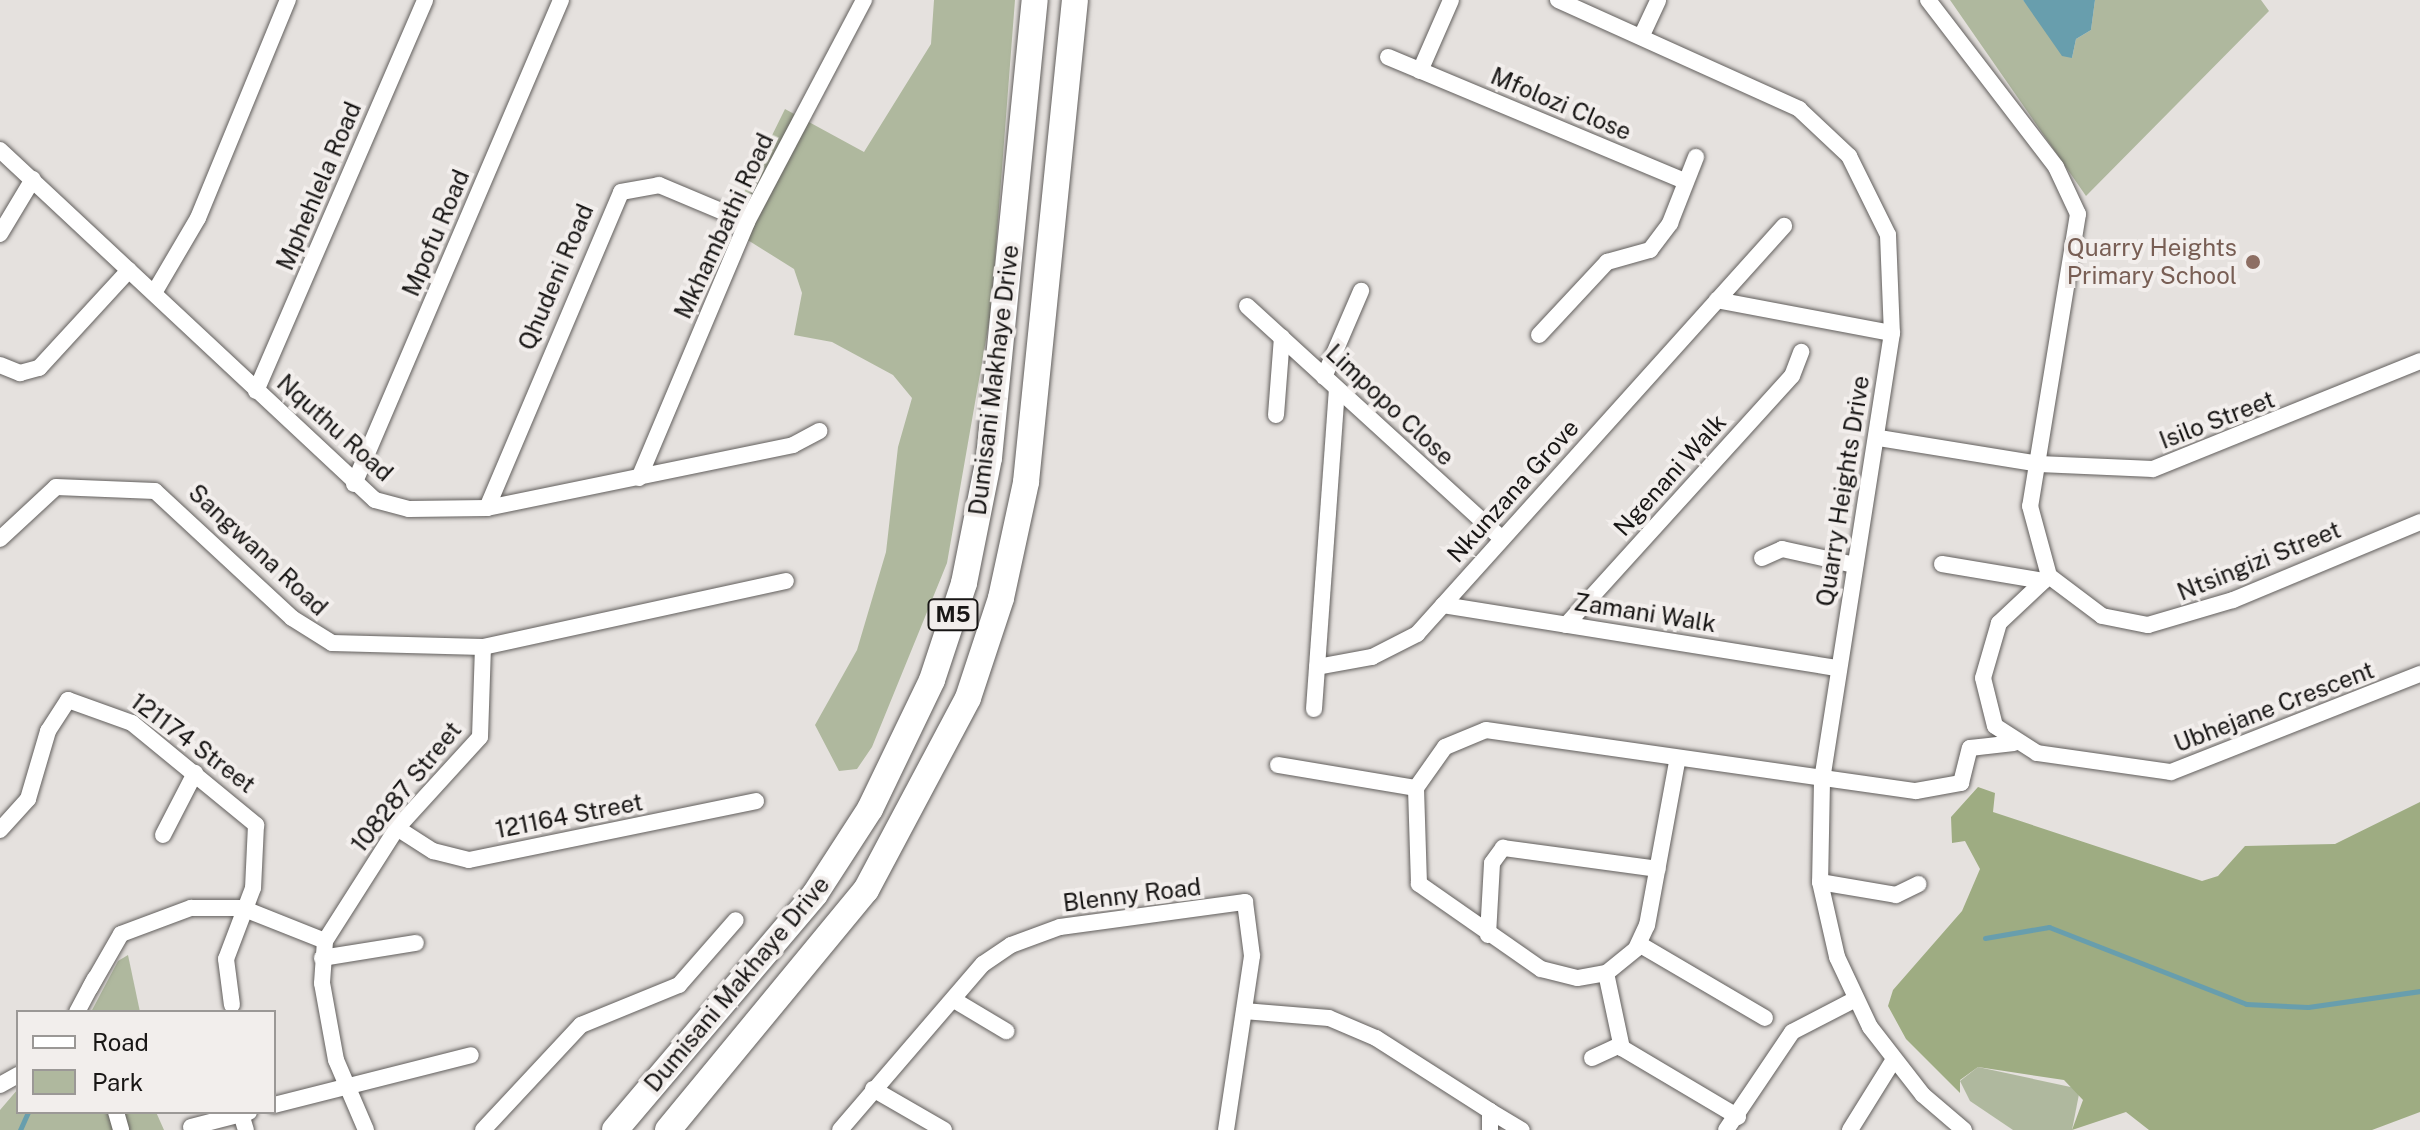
<!DOCTYPE html>
<style>
body{margin:0}
#map{position:relative;width:2420px;height:1130px;overflow:hidden;background:#e5e1de;font-family:"Public Sans",sans-serif}
div>[style]{position:absolute}
.green>*{inset:0;background:#afb89e}
.forest>*{inset:0;background:#9eac82}
.water>*{inset:0;background:#689ead}
.stream>*{height:5px;margin:-2.5px;padding:0 2.5px;transform-origin:2.5px;border-radius:2.5px;background:#689ead}
.roads{filter:drop-shadow(0 0 2px #625f5d) drop-shadow(0 0 2px #625f5d)}
.minor>*{height:16px;margin:-8px;padding:0 8px;transform-origin:8px;border-radius:8px;background:#fff}
.primary>*{height:26px;margin:-13px;padding:0 13px;transform-origin:13px;border-radius:13px;background:#fff}
.dots>*{width:22px;height:22px;translate:-50% -50%;box-sizing:border-box;border:4px solid #f2eeec;border-radius:50%}
span{translate:-50% -50%;white-space:nowrap;text-align:center;line-height:1.15;-webkit-text-stroke:8px #f2eeec;paint-order:stroke}
.shield-label span{padding:2px 6px;background:#f2eeec;border:2px solid;border-radius:6px;-webkit-text-stroke-width:0}
.shield-label{font-size:22px;color:#181615;font-weight:700}
.street-label{font-size:24px;color:#181615}
.education-label{font-size:24px;color:#785e54}
.right{translate:-100% -50%;text-align:right}
.legend{position:absolute;left:16px;top:1010px;width:260px;height:104px;box-sizing:border-box;background:#f2eeec;border:2px solid #9b9896;margin:0;padding:10px 14px;list-style:none;font-size:24px;color:#181615}
.legend li{display:flex;align-items:center;gap:16px;height:40px}
.legend b{width:40px;border:2px solid #9b9896}
</style>
<div id="map">
<div class="green">
<i style="clip-path:polygon(934px 0,1015px 0,991px 311px,947px 563px,872px 747px,857px 769px,839px 771px,815px 725px,857px 650px,886px 552px,898px 447px,912px 398px,893px 375px,832px 342px,794px 335px,802px 293px,794px 269px,727px 227px,785px 109px,864px 152px,931px 44px)"></i>
<i style="clip-path:polygon(1950px 0,2023px 0,2072px 58px,2076px 39px,2091px 30px,2095px 0,2261px 0,2269px 11px,2086px 196px)"></i>
<i style="clip-path:polygon(128px 955px,140px 1012px,91px 1012px,118px 961px)"></i>
<i style="clip-path:polygon(1978px 1067px,2080px 1089px,2072px 1130px,2013px 1130px,1970px 1101px,1960px 1081px)"></i>
<i style="clip-path:polygon(18px 1089px,18px 1112px,156px 1112px,164px 1130px,0 1130px,0 1110px)"></i>
</div>
<div class="forest">
<i style="clip-path:polygon(1978px 787px,1995px 793px,1993px 812px,2202px 881px,2218px 876px,2245px 846px,2335px 844px,2420px 802px,2420px 1112px,2372px 1130px,2149px 1130px,2126px 1112px,2072px 1130px,2083px 1100px,2064px 1080px,1978px 1067px,1960px 1080px,1960px 1093px,1906px 1039px,1888px 1006px,1893px 990px,1962px 911px,1980px 869px,1965px 841px,1952px 843px,1951px 817px)"></i>
</div>
<div class="water">
<i style="clip-path:polygon(2023px 0,2095px 0,2091px 30px,2076px 39px,2072px 58px,2062px 56px)"></i>
</div>
<div class="stream">
<i style="left:1985px;top:938px;width:65px;rotate:-9.8deg"></i>
<i style="left:2049px;top:927px;width:212px;rotate:21.3deg"></i>
<i style="left:2246px;top:1004px;width:62px;rotate:2.8deg"></i>
<i style="left:2308px;top:1007px;width:113px;rotate:-8.1deg"></i>
<i style="left:20px;top:1130px;width:20px;rotate:-66deg"></i>
</div>
<div class="roads">
<div class="minor">
<i style="left:1558px;top:0;width:265px;rotate:24.3deg"></i>
<i style="left:1799px;top:109px;width:69px;rotate:43.2deg"></i>
<i style="left:1849px;top:156px;width:88px;rotate:63.7deg"></i>
<i style="left:1888px;top:235px;width:98px;rotate:87.7deg"></i>
<i style="left:1892px;top:333px;width:453px;rotate:98.9deg"></i>
<i style="left:1822px;top:781px;width:101px;rotate:91.1deg"></i>
<i style="left:1820px;top:882px;width:77px;rotate:77.2deg"></i>
<i style="left:1837px;top:957px;width:77px;rotate:64.8deg"></i>
<i style="left:1870px;top:1027px;width:86px;rotate:52.1deg"></i>
<i style="left:1923px;top:1095px;width:54px;rotate:40.5deg"></i>
<i style="left:1928px;top:0;width:210px;rotate:52.5deg"></i>
<i style="left:2056px;top:167px;width:52px;rotate:64.9deg"></i>
<i style="left:2078px;top:214px;width:296px;rotate:99.3deg"></i>
<i style="left:2030px;top:506px;width:73px;rotate:74.8deg"></i>
<i style="left:2049px;top:576px;width:66px;rotate:37deg"></i>
<i style="left:2102px;top:616px;width:47px;rotate:11.1deg"></i>
<i style="left:2148px;top:625px;width:89px;rotate:-16.4deg"></i>
<i style="left:2233px;top:600px;width:203px;rotate:-22.6deg"></i>
<i style="left:1642px;top:35px;width:38px;rotate:-65deg"></i>
<i style="left:1388px;top:57px;width:321px;rotate:22.7deg"></i>
<i style="left:1420px;top:71px;width:77px;rotate:-66.4deg"></i>
<i style="left:0;top:150px;width:513px;rotate:43.03deg"></i>
<i style="left:375px;top:500px;width:35px;rotate:15deg"></i>
<i style="left:409px;top:509px;width:78px;rotate:-0.7deg"></i>
<i style="left:487px;top:508px;width:312px;rotate:-11.6deg"></i>
<i style="left:793px;top:445px;width:30px;rotate:-28deg"></i>
<i style="left:0;top:234px;width:64px;rotate:-59deg"></i>
<i style="left:154px;top:293px;width:87px;rotate:-59.6deg"></i>
<i style="left:198px;top:218px;width:236px;rotate:-67.6deg"></i>
<i style="left:1717px;top:300px;width:178px;rotate:10.7deg"></i>
<i style="left:1247px;top:306px;width:345px;rotate:42.4deg"></i>
<i style="left:1539px;top:335px;width:100px;rotate:-47deg"></i>
<i style="left:1607px;top:262px;width:45px;rotate:-15.6deg"></i>
<i style="left:1650px;top:250px;width:34px;rotate:-53deg"></i>
<i style="left:1670px;top:223px;width:71px;rotate:-68.5deg"></i>
<i style="left:0;top:365px;width:22px;rotate:22deg"></i>
<i style="left:20px;top:373px;width:20px;rotate:-15deg"></i>
<i style="left:39px;top:368px;width:133px;rotate:-47.4deg"></i>
<i style="left:1324px;top:377px;width:94px;rotate:-66.7deg"></i>
<i style="left:256px;top:391px;width:426px;rotate:-66.6deg"></i>
<i style="left:1276px;top:415px;width:78px;rotate:-85.6deg"></i>
<i style="left:1879px;top:438px;width:162px;rotate:9.2deg"></i>
<i style="left:2039px;top:464px;width:114px;rotate:2.5deg"></i>
<i style="left:2153px;top:469px;width:288px;rotate:-22deg"></i>
<i style="left:639px;top:478px;width:278px;rotate:-67.1deg"></i>
<i style="left:747px;top:222px;width:251px;rotate:-62.2deg"></i>
<i style="left:354px;top:484px;width:526px;rotate:-66.84deg"></i>
<i style="left:487px;top:508px;width:343px;rotate:-67deg"></i>
<i style="left:621px;top:192px;width:39px;rotate:-10deg"></i>
<i style="left:659px;top:185px;width:95px;rotate:22.8deg"></i>
<i style="left:0;top:539px;width:76px;rotate:-42.9deg"></i>
<i style="left:56px;top:487px;width:99px;rotate:2.3deg"></i>
<i style="left:155px;top:491px;width:187px;rotate:42.8deg"></i>
<i style="left:292px;top:618px;width:47px;rotate:32deg"></i>
<i style="left:332px;top:643px;width:151px;rotate:1.5deg"></i>
<i style="left:483px;top:647px;width:310px;rotate:-12.3deg"></i>
<i style="left:1762px;top:558px;width:22px;rotate:-24deg"></i>
<i style="left:1782px;top:549px;width:75px;rotate:12.4deg"></i>
<i style="left:1942px;top:564px;width:103px;rotate:9.5deg"></i>
<i style="left:2049px;top:576px;width:69px;rotate:136.8deg"></i>
<i style="left:1999px;top:623px;width:57px;rotate:106.2deg"></i>
<i style="left:1983px;top:678px;width:49px;rotate:76deg"></i>
<i style="left:1995px;top:726px;width:50px;rotate:32.7deg"></i>
<i style="left:2037px;top:753px;width:135px;rotate:8.1deg"></i>
<i style="left:2171px;top:772px;width:268px;rotate:-21.5deg"></i>
<i style="left:1443px;top:605px;width:400px;rotate:9.1deg"></i>
<i style="left:1566px;top:625px;width:336px;rotate:-47.8deg"></i>
<i style="left:1792px;top:376px;width:26px;rotate:-69deg"></i>
<i style="left:1317px;top:667px;width:56px;rotate:-10.3deg"></i>
<i style="left:1372px;top:657px;width:51px;rotate:-27.1deg"></i>
<i style="left:1417px;top:634px;width:549px;rotate:-48.03deg"></i>
<i style="left:1314px;top:709px;width:320px;rotate:-85.9deg"></i>
<i style="left:1677px;top:762px;width:166px;rotate:100.4deg"></i>
<i style="left:1647px;top:925px;width:26px;rotate:115deg"></i>
<i style="left:1636px;top:949px;width:38px;rotate:141deg"></i>
<i style="left:1606px;top:973px;width:29px;rotate:170deg"></i>
<i style="left:1577px;top:978px;width:37px;rotate:-166deg"></i>
<i style="left:1541px;top:969px;width:149px;rotate:-145.1deg"></i>
<i style="left:1419px;top:884px;width:96px;rotate:-91.8deg"></i>
<i style="left:1416px;top:788px;width:50px;rotate:-54.7deg"></i>
<i style="left:1445px;top:747px;width:44px;rotate:-22.5deg"></i>
<i style="left:1486px;top:730px;width:434px;rotate:8.1deg"></i>
<i style="left:1916px;top:791px;width:46px;rotate:-10.1deg"></i>
<i style="left:1961px;top:783px;width:36px;rotate:-76deg"></i>
<i style="left:1970px;top:748px;width:44px;rotate:-6.5deg"></i>
<i style="left:1278px;top:765px;width:140px;rotate:9.5deg"></i>
<i style="left:397px;top:828px;width:43px;rotate:32.6deg"></i>
<i style="left:433px;top:851px;width:37px;rotate:14deg"></i>
<i style="left:469px;top:860px;width:293px;rotate:-11.6deg"></i>
<i style="left:0;top:830px;width:42px;rotate:-47.9deg"></i>
<i style="left:28px;top:799px;width:71px;rotate:-73.6deg"></i>
<i style="left:48px;top:731px;width:37px;rotate:-57deg"></i>
<i style="left:68px;top:700px;width:68px;rotate:19.8deg"></i>
<i style="left:132px;top:723px;width:161px;rotate:39.4deg"></i>
<i style="left:256px;top:825px;width:63px;rotate:92.7deg"></i>
<i style="left:253px;top:888px;width:76px;rotate:110.8deg"></i>
<i style="left:226px;top:959px;width:46px;rotate:82.6deg"></i>
<i style="left:163px;top:835px;width:70px;rotate:-62.7deg"></i>
<i style="left:1820px;top:882px;width:77px;rotate:9.7deg"></i>
<i style="left:1896px;top:895px;width:25px;rotate:-26deg"></i>
<i style="left:1488px;top:935px;width:72px;rotate:-86.8deg"></i>
<i style="left:1492px;top:863px;width:19px;rotate:-54deg"></i>
<i style="left:1503px;top:848px;width:156px;rotate:7.7deg"></i>
<i style="left:1639px;top:944px;width:146px;rotate:30.4deg"></i>
<i style="left:322px;top:958px;width:95px;rotate:-9.1deg"></i>
<i style="left:1606px;top:973px;width:77px;rotate:78deg"></i>
<i style="left:1622px;top:1048px;width:135px;rotate:30.7deg"></i>
<i style="left:90px;top:988px;width:62px;rotate:-60.1deg"></i>
<i style="left:121px;top:934px;width:75px;rotate:-20.4deg"></i>
<i style="left:191px;top:908px;width:51px"></i>
<i style="left:242px;top:908px;width:89px;rotate:21.7deg"></i>
<i style="left:954px;top:1000px;width:61px;rotate:30.8deg"></i>
<i style="left:1244px;top:1011px;width:85px;rotate:4.7deg"></i>
<i style="left:1329px;top:1018px;width:51px;rotate:23.1deg"></i>
<i style="left:1376px;top:1038px;width:135px;rotate:32.6deg"></i>
<i style="left:1490px;top:1111px;width:19px;rotate:90deg"></i>
<i style="left:77px;top:1012px;width:38px;rotate:-62deg"></i>
<i style="left:1592px;top:1058px;width:31px;rotate:-25deg"></i>
<i style="left:0;top:1085px;width:21px;rotate:-29deg"></i>
<i style="left:873px;top:1089px;width:82px;rotate:30deg"></i>
<i style="left:274px;top:1105px;width:203px;rotate:-14.2deg"></i>
<i style="left:1490px;top:1111px;width:37px;rotate:31deg"></i>
<i style="left:116px;top:1112px;width:19px;rotate:74deg"></i>
<i style="left:241px;top:1114px;width:17px;rotate:73deg"></i>
<i style="left:191px;top:1127px;width:60px;rotate:-14.5deg"></i>
<i style="left:366px;top:1130px;width:76px;rotate:-113.2deg"></i>
<i style="left:336px;top:1060px;width:78px;rotate:-100.3deg"></i>
<i style="left:322px;top:983px;width:42px;rotate:-85.9deg"></i>
<i style="left:325px;top:941px;width:134px;rotate:-57.5deg"></i>
<i style="left:397px;top:828px;width:123px;rotate:-47.6deg"></i>
<i style="left:480px;top:737px;width:90px;rotate:-88.1deg"></i>
<i style="left:483px;top:1130px;width:144px;rotate:-47deg"></i>
<i style="left:581px;top:1025px;width:106px;rotate:-22.2deg"></i>
<i style="left:679px;top:985px;width:86px;rotate:-48.8deg"></i>
<i style="left:840px;top:1130px;width:219px;rotate:-49.3deg"></i>
<i style="left:983px;top:964px;width:34px;rotate:-34deg"></i>
<i style="left:1011px;top:945px;width:52px;rotate:-20.2deg"></i>
<i style="left:1060px;top:927px;width:187px;rotate:-7.7deg"></i>
<i style="left:1245px;top:902px;width:54px;rotate:82.6deg"></i>
<i style="left:1252px;top:956px;width:176px;rotate:98.5deg"></i>
<i style="left:1726px;top:1130px;width:118px;rotate:-56deg"></i>
<i style="left:1792px;top:1032px;width:72px;rotate:-27.3deg"></i>
<i style="left:1850px;top:1130px;width:81px;rotate:-58.1deg"></i>
</div>
<div class="primary">
<i style="left:615px;top:1130px;width:309px;rotate:-49.7deg"></i>
<i style="left:815px;top:894px;width:101px;rotate:-57.1deg"></i>
<i style="left:870px;top:809px;width:143px;rotate:-64.3deg"></i>
<i style="left:932px;top:680px;width:102px;rotate:-71.7deg"></i>
<i style="left:964px;top:583px;width:127px;rotate:-78.7deg"></i>
<i style="left:989px;top:458px;width:460px;rotate:-84.3deg"></i>
<i style="left:668px;top:1130px;width:311px;rotate:-50.5deg"></i>
<i style="left:866px;top:890px;width:217px;rotate:-62deg"></i>
<i style="left:968px;top:698px;width:105px;rotate:-71.7deg"></i>
<i style="left:1001px;top:598px;width:119px;rotate:-77.8deg"></i>
<i style="left:1026px;top:482px;width:484px;rotate:-84.2deg"></i>
</div>
</div>
<div class="dots">
<i style="left:2253px;top:262px;background:#8d6e63"></i>
</div>
<div class="shield-label">
<span style="left:953px;top:615px">M5</span>
</div>
<div class="street-label">
<span style="left:1561px;top:104px;rotate:23deg">Mfolozi Close</span>
<span style="left:319px;top:186px;rotate:-67deg">Mphehlela Road</span>
<span style="left:724px;top:226px;rotate:-65deg">Mkhambathi Road</span>
<span style="left:436px;top:233px;rotate:-67deg">Mpofu Road</span>
<span style="left:556px;top:277px;rotate:-67deg">Qhudeni Road</span>
<span style="left:994px;top:380px;rotate:-83deg">Dumisani Makhaye Drive</span>
<span style="left:1390px;top:405px;rotate:43deg">Limpopo Close</span>
<span style="left:2217px;top:420px;rotate:-21deg">Isilo Street</span>
<span style="left:335px;top:428px;rotate:42deg">Nquthu Road</span>
<span style="left:1670px;top:475px;rotate:-48deg">Ngenani Walk</span>
<span style="left:1513px;top:491px;rotate:-48deg">Nkunzana Grove</span>
<span style="left:1843px;top:491px;rotate:-81deg">Quarry Heights Drive</span>
<span style="left:258px;top:550px;rotate:43deg">Sangwana Road</span>
<span style="left:2259px;top:561px;rotate:-22deg">Ntsingizi Street</span>
<span style="left:1645px;top:613px;rotate:9deg">Zamani Walk</span>
<span style="left:2274px;top:707px;rotate:-21deg">Ubhejane Crescent</span>
<span style="left:193px;top:743px;rotate:37deg">121174 Street</span>
<span style="left:406px;top:787px;rotate:-51deg">108287 Street</span>
<span style="left:569px;top:816px;rotate:-11deg">121164 Street</span>
<span style="left:1132px;top:895px;rotate:-7deg">Blenny Road</span>
<span style="left:737px;top:984px;rotate:-50deg">Dumisani Makhaye Drive</span>
</div>
<div class="education-label">
<span class="right" style="left:2237px;top:262px">Quarry Heights<br>Primary School</span>
</div>
<ul class="legend">
<li><b style="height:10px;background:#fff"></b>Road</li>
<li><b style="height:22px;background:#afb89e"></b>Park</li>
</ul>
</div>
